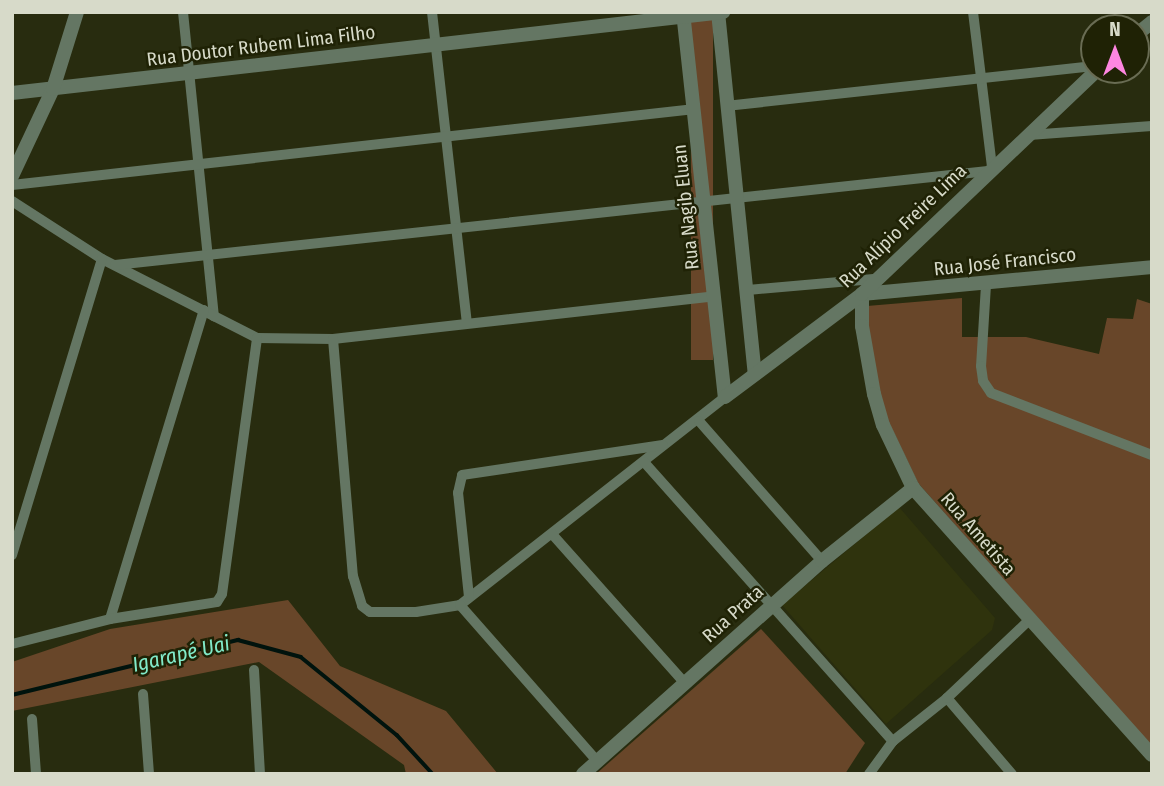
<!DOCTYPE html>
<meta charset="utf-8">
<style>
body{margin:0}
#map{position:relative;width:1164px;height:786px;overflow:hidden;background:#282c0f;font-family:"Fira Sans Condensed",sans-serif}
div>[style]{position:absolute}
.built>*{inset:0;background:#2f330d}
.green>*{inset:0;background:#684629;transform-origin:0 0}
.stream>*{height:3.5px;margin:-1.75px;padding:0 1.75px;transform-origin:1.75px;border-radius:1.75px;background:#00130d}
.minor>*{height:10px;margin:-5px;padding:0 5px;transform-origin:5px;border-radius:5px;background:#647663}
.tertiary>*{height:14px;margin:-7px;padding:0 7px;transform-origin:7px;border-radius:7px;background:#647663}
span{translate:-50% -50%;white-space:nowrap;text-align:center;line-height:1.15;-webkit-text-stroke:5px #1f2205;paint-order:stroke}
.street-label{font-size:19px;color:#d7dac9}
.water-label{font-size:21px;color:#81eac9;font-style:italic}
.frame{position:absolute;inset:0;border:14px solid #d7dac9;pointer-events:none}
.north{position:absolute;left:1080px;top:14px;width:70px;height:70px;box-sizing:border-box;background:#1f2205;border:2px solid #696c53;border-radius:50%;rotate:0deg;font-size:19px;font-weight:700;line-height:28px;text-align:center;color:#d7dac9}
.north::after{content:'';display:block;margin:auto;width:24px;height:32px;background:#fe86e1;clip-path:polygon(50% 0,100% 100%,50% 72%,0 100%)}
</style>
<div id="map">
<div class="built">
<i style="clip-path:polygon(899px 507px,995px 618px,992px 630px,886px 724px,782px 605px)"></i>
</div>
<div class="green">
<i style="left:691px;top:12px;width:22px;height:348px"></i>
<i style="clip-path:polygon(962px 298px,962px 337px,1026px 337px,1099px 354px,1107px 318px,1133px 319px,1137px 299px,1152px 304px,1152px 747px,918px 483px,884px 412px,868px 337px,867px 306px)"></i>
<i style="clip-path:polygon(288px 600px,340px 666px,446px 711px,498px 774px,406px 774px,404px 765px,259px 662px,12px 711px,12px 662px,110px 629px)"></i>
<i style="clip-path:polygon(761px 629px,865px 743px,845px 774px,596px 774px)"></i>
</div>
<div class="stream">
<i style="left:12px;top:695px;width:233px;rotate:-13.7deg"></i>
<i style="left:238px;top:640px;width:65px;rotate:15.1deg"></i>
<i style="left:301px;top:657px;width:124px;rotate:39.1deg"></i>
<i style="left:397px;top:735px;width:53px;rotate:47.3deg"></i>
</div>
<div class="minor">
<i style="left:183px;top:12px;width:306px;rotate:84.2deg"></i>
<i style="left:432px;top:12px;width:313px;rotate:83.6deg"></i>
<i style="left:973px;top:12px;width:156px;rotate:83deg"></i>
<i style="left:726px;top:106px;width:370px;rotate:-6.2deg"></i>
<i style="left:1029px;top:135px;width:123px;rotate:-4.2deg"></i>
<i style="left:12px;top:185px;width:687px;rotate:-6.35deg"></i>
<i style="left:12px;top:201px;width:107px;rotate:32.8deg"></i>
<i style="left:102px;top:259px;width:174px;rotate:27deg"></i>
<i style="left:257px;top:338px;width:76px;rotate:0.8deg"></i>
<i style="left:333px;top:339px;width:384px;rotate:-6.4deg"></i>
<i style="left:115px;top:265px;width:878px;rotate:-6.15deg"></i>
<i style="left:986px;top:285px;width:81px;rotate:93.5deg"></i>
<i style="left:981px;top:366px;width:15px;rotate:82deg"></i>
<i style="left:983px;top:381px;width:14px;rotate:56deg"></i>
<i style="left:991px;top:393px;width:173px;rotate:21.1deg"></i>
<i style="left:748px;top:290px;width:126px;rotate:-5deg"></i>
<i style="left:333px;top:339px;width:238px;rotate:85.2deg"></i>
<i style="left:353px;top:576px;width:31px;rotate:73deg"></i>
<i style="left:362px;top:606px;width:10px;rotate:37deg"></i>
<i style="left:370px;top:612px;width:46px"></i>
<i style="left:416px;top:612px;width:45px;rotate:-9deg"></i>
<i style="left:460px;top:605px;width:337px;rotate:-38.1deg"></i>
<i style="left:699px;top:421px;width:186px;rotate:48.7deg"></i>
<i style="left:644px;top:462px;width:374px;rotate:48.3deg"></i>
<i style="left:552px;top:534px;width:198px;rotate:48.3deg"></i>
<i style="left:12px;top:555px;width:309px;rotate:-73.1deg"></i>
<i style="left:469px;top:597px;width:105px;rotate:-96deg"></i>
<i style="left:458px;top:493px;width:18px;rotate:-77deg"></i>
<i style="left:462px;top:475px;width:203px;rotate:-8.5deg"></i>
<i style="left:460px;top:605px;width:208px;rotate:48.7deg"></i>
<i style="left:110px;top:619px;width:323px;rotate:-73.1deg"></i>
<i style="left:12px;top:644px;width:101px;rotate:-14.3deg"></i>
<i style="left:110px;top:619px;width:108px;rotate:-9deg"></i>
<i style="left:217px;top:602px;width:9px;rotate:-58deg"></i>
<i style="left:222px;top:594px;width:258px;rotate:-82.2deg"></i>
<i style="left:254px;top:670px;width:104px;rotate:86.7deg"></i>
<i style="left:143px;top:694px;width:80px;rotate:85.7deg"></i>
<i style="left:947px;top:698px;width:100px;rotate:49.5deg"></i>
<i style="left:32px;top:719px;width:55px;rotate:85.8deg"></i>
<i style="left:869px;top:774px;width:41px;rotate:-54deg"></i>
<i style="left:893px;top:741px;width:69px;rotate:-38.5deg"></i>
<i style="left:947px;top:698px;width:112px;rotate:-43.5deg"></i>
</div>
<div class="tertiary">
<i style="left:683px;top:12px;width:387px;rotate:83.8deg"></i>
<i style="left:718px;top:12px;width:364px;rotate:84.2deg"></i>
<i style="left:1136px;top:35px;width:21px;rotate:-39deg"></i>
<i style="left:12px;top:93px;width:716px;rotate:-6.5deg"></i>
<i style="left:12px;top:176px;width:96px;rotate:-64.8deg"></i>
<i style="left:53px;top:89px;width:81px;rotate:-72.7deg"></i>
<i style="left:862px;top:294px;width:32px;rotate:90deg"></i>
<i style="left:862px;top:326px;width:69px;rotate:80deg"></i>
<i style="left:874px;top:394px;width:32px;rotate:74deg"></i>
<i style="left:883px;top:425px;width:70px;rotate:64.5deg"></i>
<i style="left:913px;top:488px;width:358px;rotate:48.2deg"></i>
<i style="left:862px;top:294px;width:291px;rotate:-5.3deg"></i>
<i style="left:725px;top:397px;width:171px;rotate:-36.9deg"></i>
<i style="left:862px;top:294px;width:325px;rotate:-43.6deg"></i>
<i style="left:583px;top:774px;width:320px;rotate:-41.7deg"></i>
<i style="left:822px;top:561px;width:117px;rotate:-38.7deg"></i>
</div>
<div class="street-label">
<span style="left:261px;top:46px;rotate:-7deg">Rua Doutor Rubem Lima Filho</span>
<span style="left:686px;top:207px;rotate:-96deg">Rua Nagib Eluan</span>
<span style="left:903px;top:226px;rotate:-44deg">Rua Alípio Freire Lima</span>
<span style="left:1005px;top:262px;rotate:-6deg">Rua José Francisco</span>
<span style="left:978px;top:534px;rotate:49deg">Rua Ametista</span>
<span style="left:733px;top:614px;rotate:-42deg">Rua Prata</span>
</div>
<div class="water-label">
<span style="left:181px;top:654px;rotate:-13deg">Igarapé Uai</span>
</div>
<div class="frame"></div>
<div class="north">N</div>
</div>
